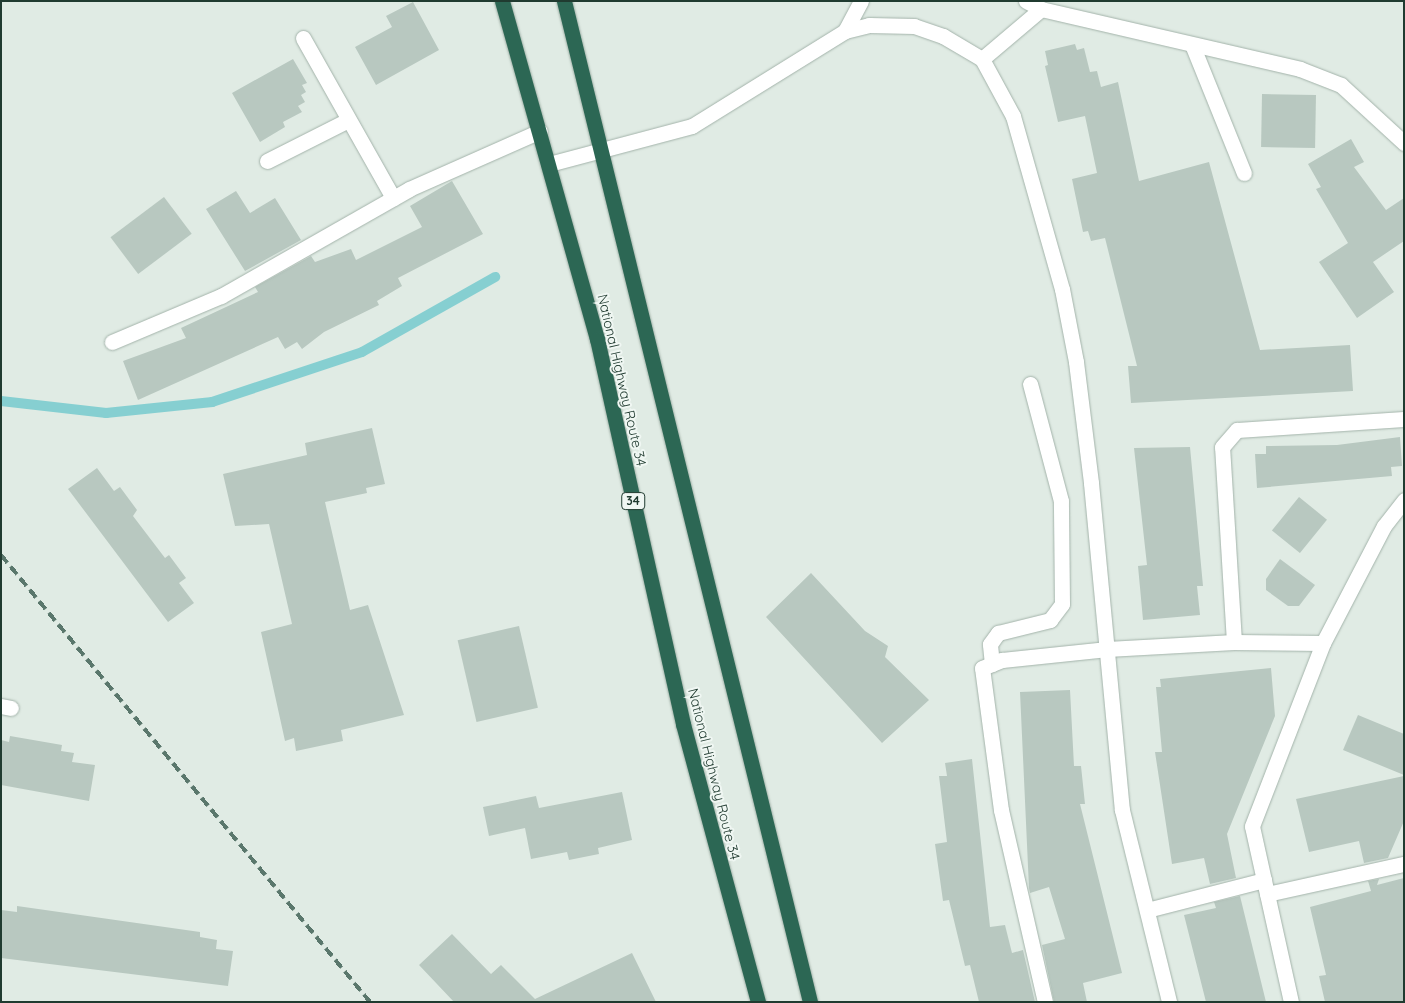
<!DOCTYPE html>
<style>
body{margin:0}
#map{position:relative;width:1405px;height:1003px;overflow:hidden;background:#e0ebe4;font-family:Quicksand,sans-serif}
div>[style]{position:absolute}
.stream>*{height:10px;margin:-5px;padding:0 5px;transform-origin:5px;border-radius:5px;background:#86cfd1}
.building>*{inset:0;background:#b8c8c0;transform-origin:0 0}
.roads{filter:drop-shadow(0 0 1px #a3b3aa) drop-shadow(0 0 1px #a3b3aa)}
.street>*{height:15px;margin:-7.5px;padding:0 7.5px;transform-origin:7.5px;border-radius:7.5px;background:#fff}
.secondary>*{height:15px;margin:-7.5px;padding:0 7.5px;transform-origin:7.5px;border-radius:7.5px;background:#fff}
.highway>*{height:15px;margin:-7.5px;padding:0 7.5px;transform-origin:7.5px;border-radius:7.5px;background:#2c6754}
.rail>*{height:4px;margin-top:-2px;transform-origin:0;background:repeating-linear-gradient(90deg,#5a776c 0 10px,transparent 0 15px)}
span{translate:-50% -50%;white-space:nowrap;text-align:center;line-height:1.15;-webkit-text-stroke:4px #f0f7f3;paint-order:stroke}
.shield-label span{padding:1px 4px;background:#f0f7f3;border:1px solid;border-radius:4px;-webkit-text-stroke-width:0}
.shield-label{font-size:12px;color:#203b30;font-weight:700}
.street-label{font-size:14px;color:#203b30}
.frame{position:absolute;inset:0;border:2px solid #203b30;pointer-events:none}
</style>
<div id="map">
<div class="stream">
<i style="left:1px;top:401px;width:106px;rotate:6.5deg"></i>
<i style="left:106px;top:413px;width:107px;rotate:-5.9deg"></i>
<i style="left:212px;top:402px;width:158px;rotate:-18.4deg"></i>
<i style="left:362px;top:352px;width:153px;rotate:-29.4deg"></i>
</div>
<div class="building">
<i style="clip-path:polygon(413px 2px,439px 50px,376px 85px,355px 47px,392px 27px,386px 16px)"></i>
<i style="clip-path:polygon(1075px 44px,1077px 50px,1084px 48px,1090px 72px,1097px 71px,1101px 87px,1118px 82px,1139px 181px,1209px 162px,1260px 350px,1350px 345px,1353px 391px,1131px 403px,1128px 366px,1137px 366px,1105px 238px,1091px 241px,1088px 231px,1083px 232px,1072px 179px,1097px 173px,1085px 116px,1058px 122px,1045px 66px,1048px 65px,1045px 51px)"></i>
<i style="clip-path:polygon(293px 59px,307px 83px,302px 85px,306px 92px,301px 95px,305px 102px,298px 106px,302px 112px,283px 122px,285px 127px,260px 142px,232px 93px)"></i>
<i style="left:1262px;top:94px;width:54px;height:53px;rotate:1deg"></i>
<i style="clip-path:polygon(1351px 139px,1364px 162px,1354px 167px,1386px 210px,1404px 198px,1404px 241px,1373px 262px,1394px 292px,1357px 318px,1319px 262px,1348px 243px,1316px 189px,1321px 187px,1308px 164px)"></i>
<i style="clip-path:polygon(452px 181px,483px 234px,398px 278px,402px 286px,377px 301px,379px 305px,324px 332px,302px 349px,297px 342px,285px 349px,278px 337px,138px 400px,123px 361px,186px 338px,181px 328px,258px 292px,255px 287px,311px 256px,315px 262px,351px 249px,356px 260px,422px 227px,410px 206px)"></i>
<i style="clip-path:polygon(236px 191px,250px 213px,275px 198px,301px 240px,245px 271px,206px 209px)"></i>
<i style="left:164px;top:197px;width:46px;height:67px;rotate:53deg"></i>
<i style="clip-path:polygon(372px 428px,385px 484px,366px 488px,367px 493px,325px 502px,350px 610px,368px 605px,404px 715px,341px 730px,343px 741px,296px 751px,294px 738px,285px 741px,261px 632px,292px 624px,269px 524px,235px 526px,223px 474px,307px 455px,305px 443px)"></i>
<i style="clip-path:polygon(1400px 437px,1402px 466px,1391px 467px,1392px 476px,1257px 488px,1255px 454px,1266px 454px,1266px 446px,1337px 445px)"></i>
<i style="clip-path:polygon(1190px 447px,1203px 586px,1197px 586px,1200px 615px,1143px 620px,1138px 566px,1147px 565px,1134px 448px)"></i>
<i style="clip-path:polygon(97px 468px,114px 491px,120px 487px,137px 510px,133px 516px,165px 558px,169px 555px,186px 578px,179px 583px,194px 603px,168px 622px,68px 489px)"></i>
<i style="left:1299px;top:497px;width:36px;height:43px;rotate:39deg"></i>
<i style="clip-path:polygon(1280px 559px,1315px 585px,1299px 606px,1288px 606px,1266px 590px,1266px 579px)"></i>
<i style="clip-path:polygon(811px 573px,865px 631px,888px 646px,885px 657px,929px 700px,882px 743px,766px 617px)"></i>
<i style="left:519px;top:626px;width:84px;height:63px;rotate:77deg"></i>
<i style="clip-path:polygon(1271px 668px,1275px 716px,1227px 834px,1236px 878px,1210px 884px,1204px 858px,1172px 864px,1155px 752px,1162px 752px,1156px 687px,1161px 687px,1160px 679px)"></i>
<i style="clip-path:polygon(1070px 690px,1074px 766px,1081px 766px,1085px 804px,1080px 804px,1122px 973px,1083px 983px,1087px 1002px,1054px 1002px,1042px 945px,1065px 939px,1049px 887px,1030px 893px,1029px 888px,1020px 692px)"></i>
<i style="clip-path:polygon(1358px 715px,1404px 734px,1404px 775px,1343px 750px)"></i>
<i style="clip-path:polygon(10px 736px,62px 745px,61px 751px,74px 753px,72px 762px,95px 765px,89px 801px,1px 785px,1px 740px,9px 742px)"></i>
<i style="clip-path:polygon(972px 759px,990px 927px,1005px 925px,1012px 953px,1023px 950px,1035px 1002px,979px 1002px,970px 965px,965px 966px,949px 900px,943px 901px,935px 844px,947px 842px,939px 776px,947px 776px,945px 763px)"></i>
<i style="clip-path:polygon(1404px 776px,1404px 821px,1388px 858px,1364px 863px,1359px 841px,1309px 852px,1296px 799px)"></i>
<i style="clip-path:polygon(622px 792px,632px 840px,598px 848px,599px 854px,569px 860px,567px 852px,531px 859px,525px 828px,489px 836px,483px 807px,536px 796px,539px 808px)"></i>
<i style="clip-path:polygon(1404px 878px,1404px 1002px,1325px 1002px,1319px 976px,1326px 975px,1310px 907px,1371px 891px,1368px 881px,1379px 879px,1377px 885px)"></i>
<i style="clip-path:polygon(1240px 896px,1266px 1002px,1206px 1002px,1184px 915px,1216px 908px,1214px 902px)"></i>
<i style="clip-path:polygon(17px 906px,200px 932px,200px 937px,217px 940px,216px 949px,233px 951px,228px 986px,1px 958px,1px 910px,17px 912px)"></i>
<i style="clip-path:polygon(452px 934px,491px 974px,501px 965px,535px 999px,632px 953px,656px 1002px,454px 1002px,419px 965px)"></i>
</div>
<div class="roads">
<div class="street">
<i style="left:1026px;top:1px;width:17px;rotate:28deg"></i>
<i style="left:845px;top:31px;width:34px;rotate:-62deg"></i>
<i style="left:303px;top:38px;width:184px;rotate:60.6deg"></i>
<i style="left:1193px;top:47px;width:136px;rotate:68deg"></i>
<i style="left:982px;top:59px;width:77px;rotate:-40.3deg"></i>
<i style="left:1041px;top:9px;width:266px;rotate:13deg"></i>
<i style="left:1300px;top:69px;width:44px;rotate:21.3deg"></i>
<i style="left:1341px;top:85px;width:86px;rotate:42.6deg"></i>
<i style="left:267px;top:161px;width:91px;rotate:-26.8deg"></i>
<i style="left:112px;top:342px;width:118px;rotate:-22.9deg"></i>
<i style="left:221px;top:296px;width:216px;rotate:-29.6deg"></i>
<i style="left:409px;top:189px;width:143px;rotate:-23.9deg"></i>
<i style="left:1234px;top:642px;width:195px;rotate:-93.5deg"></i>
<i style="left:1222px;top:447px;width:23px;rotate:-49deg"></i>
<i style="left:1237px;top:430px;width:167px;rotate:-3.8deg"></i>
<i style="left:992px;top:664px;width:20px;rotate:-96deg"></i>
<i style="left:990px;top:644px;width:14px;rotate:-54deg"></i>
<i style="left:998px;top:633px;width:54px;rotate:-14deg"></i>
<i style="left:1050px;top:620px;width:20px;rotate:-53deg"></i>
<i style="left:1062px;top:604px;width:103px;rotate:-90.6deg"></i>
<i style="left:1061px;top:501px;width:121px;rotate:-104.8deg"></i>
<i style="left:1px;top:706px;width:10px;rotate:11deg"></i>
<i style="left:1267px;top:894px;width:140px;rotate:-12.4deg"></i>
<i style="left:1147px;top:910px;width:121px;rotate:-14.4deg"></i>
<i style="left:1045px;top:1002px;width:197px;rotate:-102.9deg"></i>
<i style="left:1001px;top:810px;width:143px;rotate:-97.6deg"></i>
<i style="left:982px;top:668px;width:22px;rotate:-22deg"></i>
<i style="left:1002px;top:660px;width:106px;rotate:-6deg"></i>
<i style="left:1107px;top:649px;width:127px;rotate:-3.2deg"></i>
<i style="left:1234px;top:642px;width:89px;rotate:0.6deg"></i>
<i style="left:1323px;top:643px;width:132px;rotate:-62.5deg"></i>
<i style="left:1384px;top:526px;width:33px;rotate:-52deg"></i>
<i style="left:1291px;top:1002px;width:180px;rotate:-102.5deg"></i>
<i style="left:1252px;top:826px;width:196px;rotate:-68.8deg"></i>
</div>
<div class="secondary">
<i style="left:549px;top:164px;width:148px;rotate:-14.9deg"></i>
<i style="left:692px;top:126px;width:180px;rotate:-31.8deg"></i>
<i style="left:845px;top:31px;width:25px;rotate:-14deg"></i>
<i style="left:869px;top:25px;width:45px;rotate:1.3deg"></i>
<i style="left:914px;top:26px;width:31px;rotate:19deg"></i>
<i style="left:943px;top:36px;width:45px;rotate:30.5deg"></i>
<i style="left:982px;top:59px;width:65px;rotate:61.5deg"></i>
<i style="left:1013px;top:116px;width:180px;rotate:74.2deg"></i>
<i style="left:1062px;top:289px;width:74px;rotate:79.1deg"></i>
<i style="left:1076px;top:362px;width:122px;rotate:82.9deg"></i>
<i style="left:1091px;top:483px;width:328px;rotate:84.6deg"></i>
<i style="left:1122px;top:810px;width:198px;rotate:76.2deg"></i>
</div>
<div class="highway">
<i style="left:502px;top:1px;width:351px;rotate:74.3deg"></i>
<i style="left:597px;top:339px;width:394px;rotate:77.4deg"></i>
<i style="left:683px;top:724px;width:288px;rotate:74.9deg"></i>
<i style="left:564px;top:1px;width:1031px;rotate:76.19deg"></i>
</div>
</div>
<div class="rail">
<i style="left:1px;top:555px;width:580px;rotate:50.46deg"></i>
</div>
<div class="shield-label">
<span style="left:633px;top:501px">34</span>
</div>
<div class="street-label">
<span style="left:622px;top:380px;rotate:77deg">National Highway Route 34</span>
<span style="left:714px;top:774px;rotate:76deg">National Highway Route 34</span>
</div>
<div class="frame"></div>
</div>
